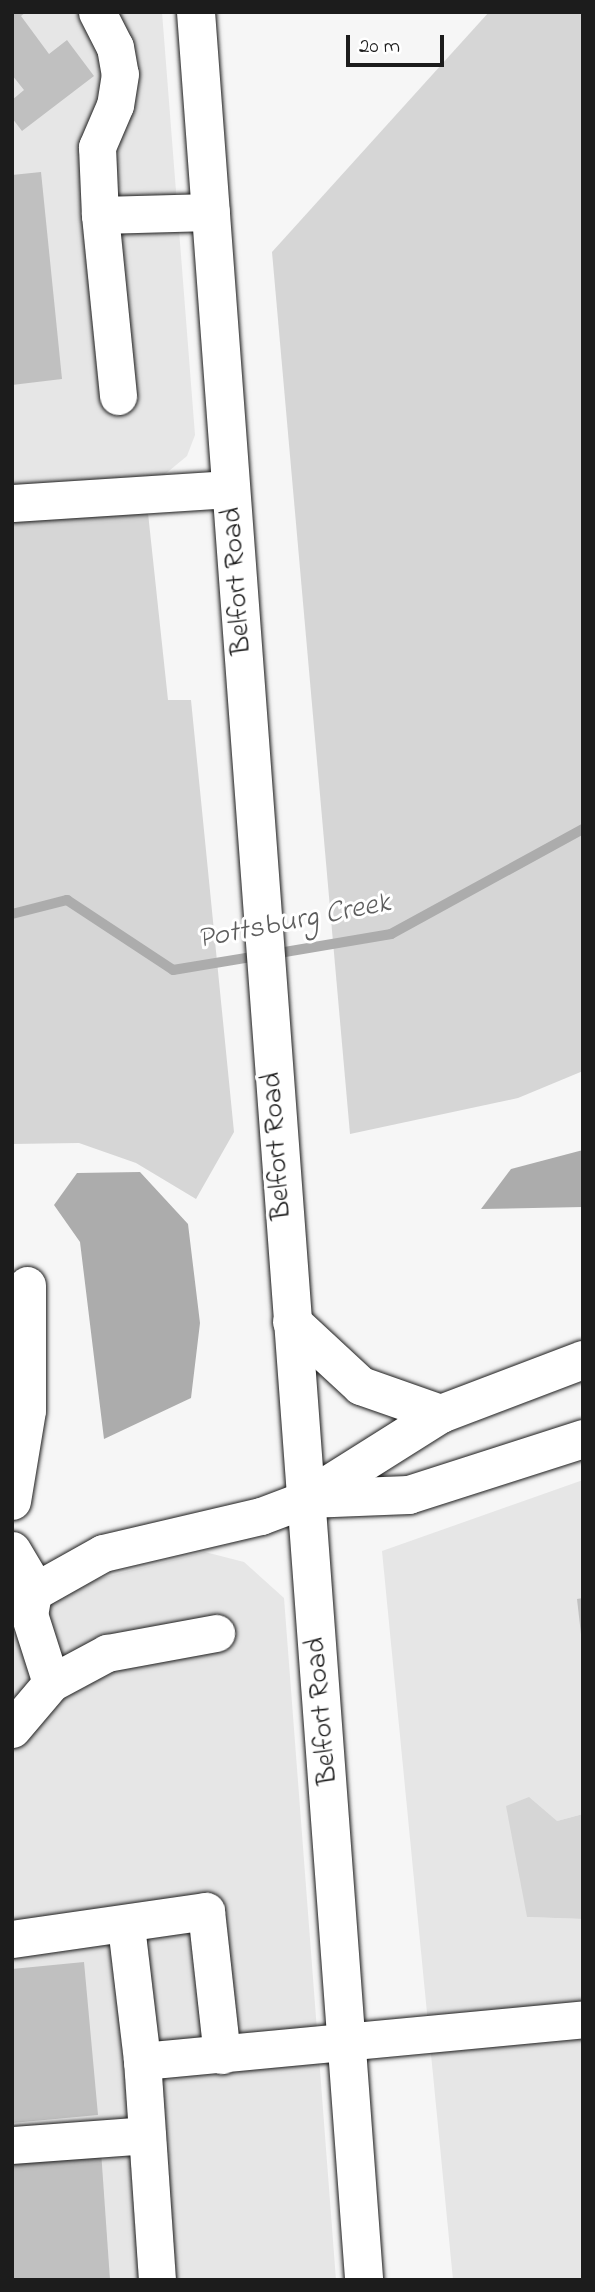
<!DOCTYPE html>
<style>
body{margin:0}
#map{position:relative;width:595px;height:2292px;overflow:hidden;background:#f6f6f6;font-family:"Indie Flower",sans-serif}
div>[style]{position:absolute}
.built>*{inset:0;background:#e6e6e6}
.green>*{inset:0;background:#d6d6d6}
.water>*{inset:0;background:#acacac}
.stream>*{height:10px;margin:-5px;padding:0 5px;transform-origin:5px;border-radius:5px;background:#acacac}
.building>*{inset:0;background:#c0c0c0}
.roads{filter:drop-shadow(0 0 2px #1c1c1c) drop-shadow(0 0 2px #1c1c1c)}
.minor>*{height:37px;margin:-18.5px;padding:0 18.5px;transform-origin:18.5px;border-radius:18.5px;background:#fff}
.major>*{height:38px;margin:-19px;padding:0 19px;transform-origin:19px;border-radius:19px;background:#fff}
span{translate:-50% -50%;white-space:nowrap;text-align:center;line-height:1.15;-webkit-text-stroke:6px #fff;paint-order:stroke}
.street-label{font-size:28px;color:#1c1c1c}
.water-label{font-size:30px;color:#5d5d5d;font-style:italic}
.frame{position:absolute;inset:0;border:14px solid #1c1c1c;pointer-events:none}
.scale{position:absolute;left:346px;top:35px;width:98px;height:32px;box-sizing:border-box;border:4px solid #1c1c1c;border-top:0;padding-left:9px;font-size:21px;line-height:24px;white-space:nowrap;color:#1c1c1c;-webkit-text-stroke:5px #fff;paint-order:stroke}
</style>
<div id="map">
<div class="built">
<i style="clip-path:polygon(12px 12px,162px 12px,195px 435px,187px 456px,164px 475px,12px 489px)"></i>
<i style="clip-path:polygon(583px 1480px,583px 1814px,557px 1821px,527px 1917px,583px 1919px,583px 2280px,453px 2280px,382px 1551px)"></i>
<i style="clip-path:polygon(205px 1552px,244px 1562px,284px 1598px,336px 2280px,12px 2280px,12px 1630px,38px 1609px,97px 1579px)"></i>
</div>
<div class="green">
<i style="clip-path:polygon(489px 12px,583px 12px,583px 1071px,518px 1098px,350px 1134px,272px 252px)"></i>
<i style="clip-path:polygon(148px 513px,168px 700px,191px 700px,234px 1132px,196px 1199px,136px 1163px,79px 1143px,12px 1144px,12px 517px)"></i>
<i style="clip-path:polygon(529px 1797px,557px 1821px,583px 1814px,583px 1919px,527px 1917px,506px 1806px)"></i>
</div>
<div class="water">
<i style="clip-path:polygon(583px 1150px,583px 1207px,481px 1209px,511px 1169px)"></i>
<i style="clip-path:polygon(140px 1172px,188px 1224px,200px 1323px,191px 1398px,104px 1439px,80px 1242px,54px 1205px,77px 1173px)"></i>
</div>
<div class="stream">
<i style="left:12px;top:914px;width:57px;rotate:-14.3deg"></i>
<i style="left:67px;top:900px;width:127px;rotate:33.4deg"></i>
<i style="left:173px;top:970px;width:86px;rotate:-9.4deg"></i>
<i style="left:273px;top:954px;width:120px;rotate:-9.6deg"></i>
<i style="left:391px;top:934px;width:219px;rotate:-28.7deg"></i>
</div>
<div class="building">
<i style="clip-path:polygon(12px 12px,26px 12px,21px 16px,49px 54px,67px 40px,94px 76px,22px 131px,12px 118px,12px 100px,24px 90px,12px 75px)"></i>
<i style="clip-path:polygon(41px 172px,62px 379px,12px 385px,12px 175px)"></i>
<i style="clip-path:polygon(583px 1598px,583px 1634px,581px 1634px,577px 1599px)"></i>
<i style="clip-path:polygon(84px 1962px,98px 2115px,12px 2123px,12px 1969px)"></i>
<i style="clip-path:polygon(101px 2151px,110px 2280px,12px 2280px,12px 2158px)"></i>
</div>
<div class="roads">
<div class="minor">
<i style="left:97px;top:12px;width:39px;rotate:63deg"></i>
<i style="left:115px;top:47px;width:27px;rotate:80deg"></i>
<i style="left:120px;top:74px;width:31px;rotate:99deg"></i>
<i style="left:115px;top:105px;width:46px;rotate:113.2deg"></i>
<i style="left:97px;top:147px;width:68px;rotate:87.5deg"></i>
<i style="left:100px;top:215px;width:111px;rotate:-1.5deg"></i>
<i style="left:100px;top:215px;width:182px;rotate:84.3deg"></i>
<i style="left:12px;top:503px;width:219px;rotate:-3.7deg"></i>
<i style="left:12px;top:1501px;width:92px;rotate:-80.6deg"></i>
<i style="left:27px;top:1410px;width:125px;rotate:-90deg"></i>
<i style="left:12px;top:1550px;width:43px;rotate:59.3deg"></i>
<i style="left:34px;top:1587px;width:27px;rotate:100deg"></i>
<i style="left:29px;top:1614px;width:72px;rotate:72.3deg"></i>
<i style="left:12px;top:1604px;width:104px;rotate:-29.3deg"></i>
<i style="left:103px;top:1553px;width:162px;rotate:-13.2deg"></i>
<i style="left:261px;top:1516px;width:48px;rotate:-20.7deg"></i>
<i style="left:12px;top:1729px;width:60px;rotate:-49.7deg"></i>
<i style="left:51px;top:1683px;width:64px;rotate:-28.2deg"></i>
<i style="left:107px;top:1653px;width:111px;rotate:-10.4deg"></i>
<i style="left:126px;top:1926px;width:136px;rotate:83.2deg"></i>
<i style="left:12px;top:1939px;width:196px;rotate:-8.2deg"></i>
<i style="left:206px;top:1911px;width:145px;rotate:83.7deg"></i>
<i style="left:12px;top:2145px;width:135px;rotate:-4.2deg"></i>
<i style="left:157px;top:2280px;width:220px;rotate:-93.9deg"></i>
<i style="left:142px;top:2061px;width:443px;rotate:-5.4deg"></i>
</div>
<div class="major">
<i style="left:196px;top:12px;width:2274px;rotate:85.76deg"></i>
<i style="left:292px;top:1322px;width:94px;rotate:42.8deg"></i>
<i style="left:361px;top:1386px;width:85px;rotate:19.3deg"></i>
<i style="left:306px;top:1499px;width:160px;rotate:-32.2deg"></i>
<i style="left:441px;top:1414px;width:152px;rotate:-20.8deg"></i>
<i style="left:308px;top:1499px;width:101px;rotate:-2.3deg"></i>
<i style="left:409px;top:1495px;width:183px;rotate:-17.8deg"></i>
</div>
</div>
<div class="street-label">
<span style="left:238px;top:581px;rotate:-94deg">Belfort Road</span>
<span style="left:278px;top:1146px;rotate:-94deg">Belfort Road</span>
<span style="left:323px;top:1711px;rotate:-95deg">Belfort Road</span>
</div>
<div class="water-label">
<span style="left:294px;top:922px;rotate:-11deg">Pottsburg Creek</span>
</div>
<div class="frame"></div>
<div class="scale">20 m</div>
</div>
